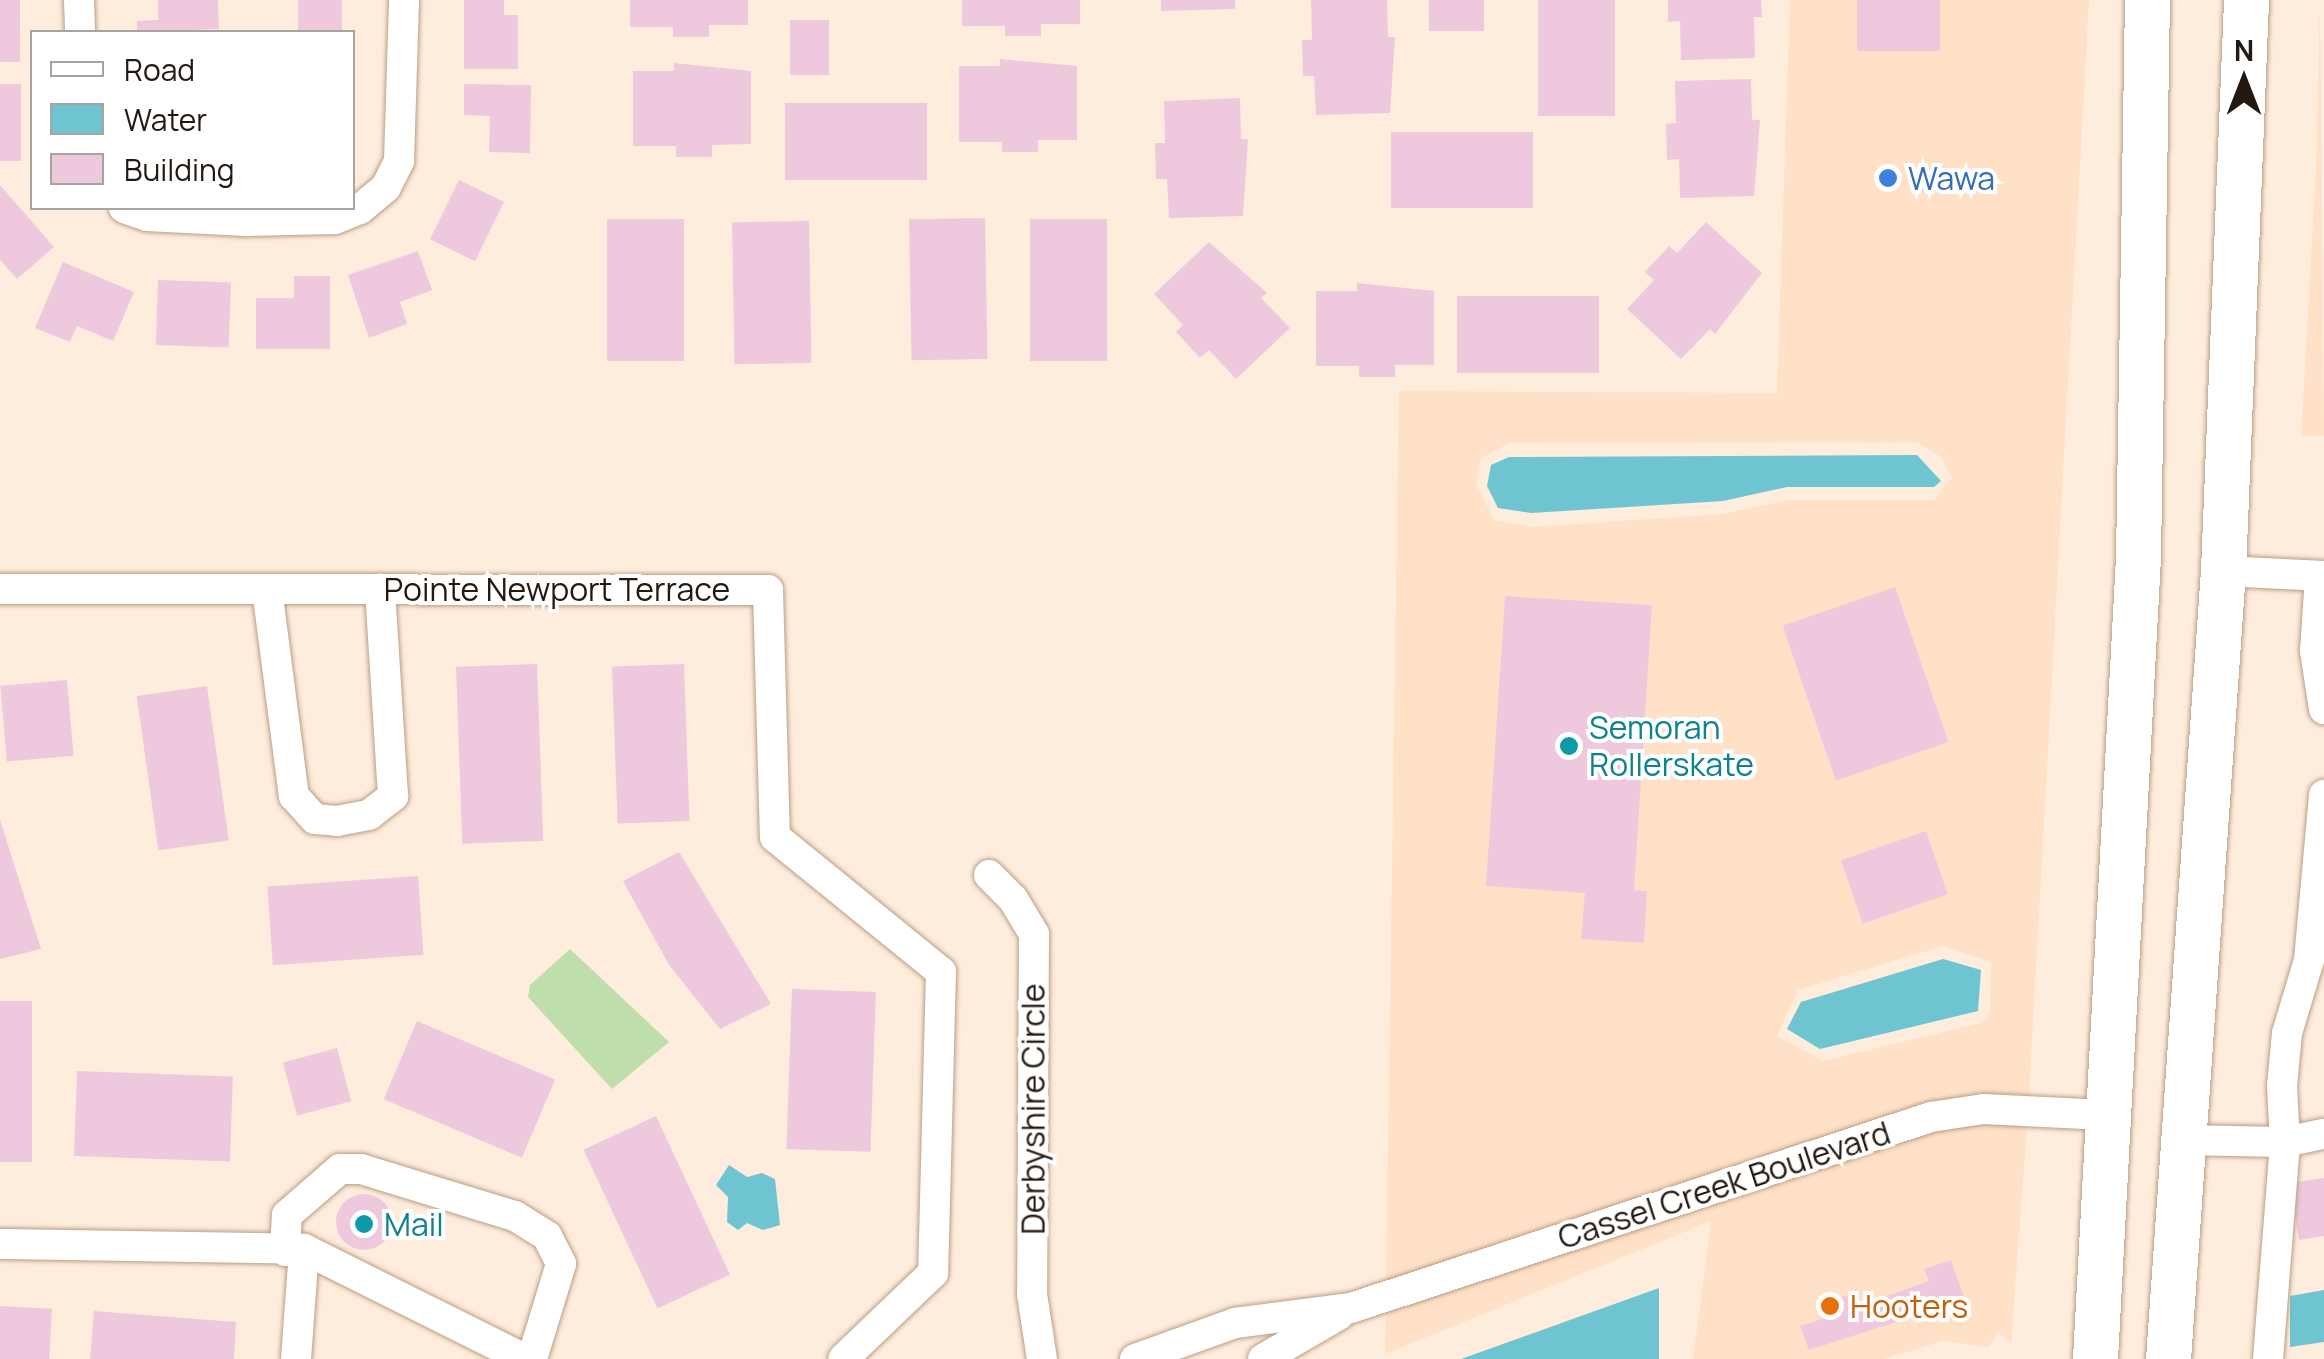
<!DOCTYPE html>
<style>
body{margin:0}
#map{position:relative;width:2324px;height:1359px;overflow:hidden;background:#feecdc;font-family:Manrope,sans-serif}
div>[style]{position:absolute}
.built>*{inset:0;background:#fee1c7}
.green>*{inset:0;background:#bedfab}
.water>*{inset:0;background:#6ec4d1}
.building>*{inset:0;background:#eec9de;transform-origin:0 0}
.round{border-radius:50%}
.roads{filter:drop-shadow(0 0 2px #ba9e84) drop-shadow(0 0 2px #ba9e84)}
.minor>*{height:30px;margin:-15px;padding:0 15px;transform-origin:15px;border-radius:15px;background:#fff}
.primary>*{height:45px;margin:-22.5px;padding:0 22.5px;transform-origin:22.5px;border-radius:22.5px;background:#fff}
.dots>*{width:28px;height:28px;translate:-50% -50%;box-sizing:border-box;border:5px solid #fff;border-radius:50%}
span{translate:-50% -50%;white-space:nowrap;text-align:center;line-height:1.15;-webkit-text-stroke:8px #fff;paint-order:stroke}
.shop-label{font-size:32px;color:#366cbe}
.left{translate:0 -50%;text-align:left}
.street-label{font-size:32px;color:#241910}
.culture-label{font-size:32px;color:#0d838f}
.food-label{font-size:32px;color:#c56008}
.legend{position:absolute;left:30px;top:30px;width:325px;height:180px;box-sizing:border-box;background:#fff;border:2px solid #a7a39f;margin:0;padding:12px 18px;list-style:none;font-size:30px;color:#241910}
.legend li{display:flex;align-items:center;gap:20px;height:50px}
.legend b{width:50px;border:2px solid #a7a39f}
.north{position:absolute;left:2194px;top:30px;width:100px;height:100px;-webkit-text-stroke:8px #fff;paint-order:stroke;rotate:0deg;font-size:28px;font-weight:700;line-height:40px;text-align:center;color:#241910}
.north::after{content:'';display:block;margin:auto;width:35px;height:45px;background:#241910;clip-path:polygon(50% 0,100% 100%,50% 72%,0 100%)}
</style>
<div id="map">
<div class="built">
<i style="clip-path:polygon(evenodd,1790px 0,2089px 0,2029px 1096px,1983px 1093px,1927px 1102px,1386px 1281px,1399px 391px,1777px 393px,1790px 0,1917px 442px,1941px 457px,1952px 478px,1934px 500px,1788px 500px,1723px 514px,1532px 527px,1494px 520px,1476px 484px,1481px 459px,1509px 443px,1917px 442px,1790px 0,1943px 946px,1991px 962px,1990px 1012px,1981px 1023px,1823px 1061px,1777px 1036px,1798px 990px,1943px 946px)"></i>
<i style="clip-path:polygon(2320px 0,2324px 436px,2301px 436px,2316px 169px)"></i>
<i style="clip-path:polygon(1983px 1124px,2027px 1127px,2011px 1344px,1999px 1333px,1988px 1347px,1943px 1341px,1884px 1359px,1693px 1359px,1711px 1221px,1385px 1354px,1386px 1313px,1934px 1132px)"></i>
</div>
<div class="green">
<i style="clip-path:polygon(570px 949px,669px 1042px,612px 1089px,528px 997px,530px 985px)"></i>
</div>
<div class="water">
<i style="clip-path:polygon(1917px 455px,1941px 481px,1934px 487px,1787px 487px,1723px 501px,1531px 513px,1498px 508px,1487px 486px,1491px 465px,1509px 457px)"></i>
<i style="clip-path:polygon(1943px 959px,1981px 970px,1978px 1011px,1820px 1049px,1787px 1029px,1801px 1002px)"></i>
<i style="clip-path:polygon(729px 1165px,747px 1177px,762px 1173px,775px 1179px,780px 1225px,763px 1230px,747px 1223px,738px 1230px,727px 1222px,728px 1197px,716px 1185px)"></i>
<i style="clip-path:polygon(1659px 1288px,1659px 1359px,1461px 1359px)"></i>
<i style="clip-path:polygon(2324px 1290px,2324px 1342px,2290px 1347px,2290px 1296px)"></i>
</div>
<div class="building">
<i style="left:0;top:0;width:20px;height:62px"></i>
<i style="clip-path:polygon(158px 0,218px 0,219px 29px,137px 32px,137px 21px,158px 20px)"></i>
<i style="left:298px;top:0;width:44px;height:32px"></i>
<i style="clip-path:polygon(464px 0,504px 0,504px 15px,518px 15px,518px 69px,464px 69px)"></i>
<i style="clip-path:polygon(630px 0,748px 0,748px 25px,709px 25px,709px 37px,673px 37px,673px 27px,630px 27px)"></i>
<i style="clip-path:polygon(962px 0,1080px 0,1080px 24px,1041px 24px,1041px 36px,1005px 36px,1005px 26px,962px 26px)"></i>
<i style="clip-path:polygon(1161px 0,1235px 0,1235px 9px,1161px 11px)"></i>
<i style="clip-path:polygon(1311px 0,1387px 0,1388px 37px,1395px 37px,1390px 113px,1316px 115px,1314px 76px,1303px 76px,1302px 40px,1312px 40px)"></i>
<i style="left:1429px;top:0;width:55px;height:31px"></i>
<i style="left:1538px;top:0;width:77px;height:116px"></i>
<i style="clip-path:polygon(1668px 0,1761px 0,1762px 17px,1754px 17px,1755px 58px,1681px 60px,1680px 21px,1668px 22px)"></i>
<i style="left:1857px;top:0;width:83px;height:51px"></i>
<i style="left:790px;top:20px;width:39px;height:55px"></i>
<i style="clip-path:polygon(1000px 59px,1077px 66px,1077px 140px,1038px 140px,1038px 152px,1002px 152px,1002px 142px,959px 142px,959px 66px,1000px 66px)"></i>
<i style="clip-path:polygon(674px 63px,751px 71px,751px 144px,712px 145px,712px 157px,676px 157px,676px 146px,633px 146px,633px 71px,674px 71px)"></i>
<i style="clip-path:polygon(1751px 79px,1752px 120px,1760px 120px,1754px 196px,1680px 198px,1679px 159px,1667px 160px,1666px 124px,1676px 123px,1675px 81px)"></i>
<i style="left:0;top:84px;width:21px;height:77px"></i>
<i style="clip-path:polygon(464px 84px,531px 85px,530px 153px,489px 152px,490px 116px,464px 115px)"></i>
<i style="clip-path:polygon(1240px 98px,1241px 139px,1248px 139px,1243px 216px,1169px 218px,1167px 179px,1156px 179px,1155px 143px,1165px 143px,1164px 101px)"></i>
<i style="left:785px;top:103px;width:142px;height:77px"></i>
<i style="left:1391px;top:132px;width:142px;height:76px"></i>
<i style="left:459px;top:180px;width:50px;height:66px;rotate:26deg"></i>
<i style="clip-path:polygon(0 185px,54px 247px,17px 279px,0 260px)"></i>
<i style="left:985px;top:218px;width:141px;height:76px;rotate:89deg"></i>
<i style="left:684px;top:219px;width:142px;height:77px;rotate:90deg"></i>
<i style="left:1107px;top:219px;width:142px;height:77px;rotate:90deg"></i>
<i style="left:809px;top:221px;width:142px;height:77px;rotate:89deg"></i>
<i style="clip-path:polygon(1706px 222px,1762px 273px,1715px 334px,1710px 329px,1681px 359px,1627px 309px,1654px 280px,1645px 272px,1669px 246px,1677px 253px)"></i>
<i style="clip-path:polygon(1209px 242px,1267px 293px,1261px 298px,1290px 328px,1236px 379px,1209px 350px,1200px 358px,1176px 332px,1183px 325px,1154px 294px)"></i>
<i style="clip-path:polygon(418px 251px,432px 290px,400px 302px,407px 324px,369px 338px,348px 275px)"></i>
<i style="clip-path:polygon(63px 262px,134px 292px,113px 341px,77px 326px,70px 342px,35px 328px)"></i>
<i style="clip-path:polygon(294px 276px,330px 276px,330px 349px,256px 349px,256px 298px,294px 298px)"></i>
<i style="left:158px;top:280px;width:73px;height:65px;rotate:2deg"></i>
<i style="clip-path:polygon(1357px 283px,1434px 291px,1434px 365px,1395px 365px,1395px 377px,1359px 377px,1359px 366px,1316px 366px,1316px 291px,1357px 291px)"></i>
<i style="left:1457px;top:296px;width:142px;height:77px"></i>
<i style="left:1895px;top:587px;width:164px;height:119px;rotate:71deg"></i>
<i style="clip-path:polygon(1505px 596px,1652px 605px,1634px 890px,1647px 891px,1644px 943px,1581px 939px,1585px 893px,1486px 886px)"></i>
<i style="left:537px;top:664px;width:177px;height:81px;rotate:88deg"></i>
<i style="left:684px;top:664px;width:157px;height:72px;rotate:88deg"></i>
<i style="left:67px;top:680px;width:76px;height:67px;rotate:85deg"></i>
<i style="left:207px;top:686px;width:156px;height:71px;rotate:82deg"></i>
<i style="clip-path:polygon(0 820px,41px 949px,0 959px)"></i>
<i style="left:1926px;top:831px;width:67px;height:90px;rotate:71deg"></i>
<i style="clip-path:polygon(679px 852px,771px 1004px,720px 1029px,669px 965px,623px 881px)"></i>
<i style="left:418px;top:876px;width:79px;height:151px;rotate:86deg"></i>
<i style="left:792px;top:989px;width:84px;height:160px;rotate:2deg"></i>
<i style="left:0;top:1001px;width:32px;height:161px"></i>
<i style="left:417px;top:1021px;width:150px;height:85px;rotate:23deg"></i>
<i style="left:337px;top:1048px;width:55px;height:56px;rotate:75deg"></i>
<i style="left:77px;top:1071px;width:156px;height:85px;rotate:2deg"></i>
<i style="left:656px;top:1116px;width:175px;height:80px;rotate:65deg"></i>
<i style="clip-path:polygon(2324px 1178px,2324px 1236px,2299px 1240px,2290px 1183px)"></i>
<i class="round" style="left:336px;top:1194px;width:56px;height:56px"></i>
<i style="clip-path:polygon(1951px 1260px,1965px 1300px,1809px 1350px,1800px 1326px,1822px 1319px,1817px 1305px,1848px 1295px,1853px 1308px,1929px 1281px,1924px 1269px)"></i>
<i style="left:0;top:1306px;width:52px;height:53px;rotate:3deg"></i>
<i style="clip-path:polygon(94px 1311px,236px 1322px,234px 1359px,90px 1359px)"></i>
</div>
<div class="roads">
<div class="minor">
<i style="left:79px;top:0;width:32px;rotate:88deg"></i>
<i style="left:124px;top:208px;width:24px;rotate:19deg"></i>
<i style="left:147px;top:216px;width:99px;rotate:2.9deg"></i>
<i style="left:246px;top:221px;width:89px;rotate:-1.3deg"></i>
<i style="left:335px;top:219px;width:27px;rotate:-22deg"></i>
<i style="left:360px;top:209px;width:34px;rotate:-40deg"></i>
<i style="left:386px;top:187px;width:29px;rotate:-63deg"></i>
<i style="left:399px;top:161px;width:161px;rotate:-88.2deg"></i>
<i style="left:2223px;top:571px;width:101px;rotate:2.8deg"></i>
<i style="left:2320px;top:576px;width:75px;rotate:93.8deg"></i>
<i style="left:2315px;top:651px;width:59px;rotate:81.2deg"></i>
<i style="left:0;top:589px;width:768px;rotate:0.07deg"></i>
<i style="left:768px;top:590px;width:247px;rotate:88.4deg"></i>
<i style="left:775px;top:837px;width:214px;rotate:39.1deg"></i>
<i style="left:941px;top:972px;width:301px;rotate:91.5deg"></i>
<i style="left:933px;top:1273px;width:124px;rotate:136.3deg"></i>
<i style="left:267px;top:589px;width:209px;rotate:82.6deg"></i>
<i style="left:294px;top:796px;width:31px;rotate:48deg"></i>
<i style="left:315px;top:819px;width:22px;rotate:5deg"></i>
<i style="left:337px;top:821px;width:33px;rotate:-11deg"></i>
<i style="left:369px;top:815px;width:31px;rotate:-38deg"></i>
<i style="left:393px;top:796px;width:208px;rotate:-93.6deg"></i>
<i style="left:989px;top:875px;width:34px;rotate:45deg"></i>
<i style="left:1013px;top:899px;width:41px;rotate:59deg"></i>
<i style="left:1034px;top:934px;width:360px;rotate:90.3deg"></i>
<i style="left:1032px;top:1294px;width:66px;rotate:81.3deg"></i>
<i style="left:2180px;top:1140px;width:105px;rotate:1.1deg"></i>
<i style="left:2285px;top:1142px;width:40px;rotate:-12deg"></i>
<i style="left:0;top:1244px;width:304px;rotate:0.9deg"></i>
<i style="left:304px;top:1249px;width:247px;rotate:26.5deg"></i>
<i style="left:285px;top:1251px;width:36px;rotate:-87deg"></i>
<i style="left:287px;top:1215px;width:70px;rotate:-41deg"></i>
<i style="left:340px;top:1169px;width:21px"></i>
<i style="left:361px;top:1169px;width:161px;rotate:17deg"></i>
<i style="left:515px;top:1216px;width:38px;rotate:32deg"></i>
<i style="left:547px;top:1236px;width:31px;rotate:63deg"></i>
<i style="left:561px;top:1264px;width:99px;rotate:107deg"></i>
<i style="left:296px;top:1359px;width:110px;rotate:-85.8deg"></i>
<i style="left:1135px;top:1359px;width:106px;rotate:-19.8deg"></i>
<i style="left:1235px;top:1323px;width:117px;rotate:-7.4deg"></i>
<i style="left:1351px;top:1308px;width:611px;rotate:-18.23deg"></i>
<i style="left:1931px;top:1117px;width:53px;rotate:-8.7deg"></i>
<i style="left:1983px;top:1109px;width:122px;rotate:2.8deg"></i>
<i style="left:1263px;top:1359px;width:88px;rotate:-30.1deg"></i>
<i style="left:2268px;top:1359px;width:218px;rotate:-85.5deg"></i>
<i style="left:2285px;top:1142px;width:56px;rotate:-93.1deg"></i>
<i style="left:2282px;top:1086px;width:53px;rotate:-84.6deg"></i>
<i style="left:2287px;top:1033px;width:76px;rotate:-73.2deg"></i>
<i style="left:2309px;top:960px;width:166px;rotate:-84.8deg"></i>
</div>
<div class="primary">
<i style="left:2095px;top:1359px;width:802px;rotate:-86.93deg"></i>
<i style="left:2138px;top:558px;width:558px;rotate:-89.08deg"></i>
<i style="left:2168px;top:1359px;width:790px;rotate:-86.01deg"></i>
<i style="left:2223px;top:571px;width:571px;rotate:-87.69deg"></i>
</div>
</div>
<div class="dots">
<i style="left:1888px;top:178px;background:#3f7fe0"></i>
<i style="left:1569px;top:746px;background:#0f9aa8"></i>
<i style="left:364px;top:1224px;background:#0f9aa8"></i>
<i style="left:1830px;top:1306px;background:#e8710a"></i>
</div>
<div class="shop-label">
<span class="left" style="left:1908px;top:178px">Wawa</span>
</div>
<div class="street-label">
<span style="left:557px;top:589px">Pointe Newport Terrace</span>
<span style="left:1033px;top:1109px;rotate:-90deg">Derbyshire Circle</span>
<span style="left:1724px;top:1185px;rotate:-18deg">Cassel Creek Boulevard</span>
</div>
<div class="culture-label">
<span class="left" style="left:1589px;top:746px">Semoran<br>Rollerskate</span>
<span class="left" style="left:384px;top:1224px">Mail</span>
</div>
<div class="food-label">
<span class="left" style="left:1850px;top:1306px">Hooters</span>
</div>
<ul class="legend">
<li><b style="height:12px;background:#fff"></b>Road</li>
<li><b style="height:28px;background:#6ec4d1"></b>Water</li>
<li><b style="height:28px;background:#eec9de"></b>Building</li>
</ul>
<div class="north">N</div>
</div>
